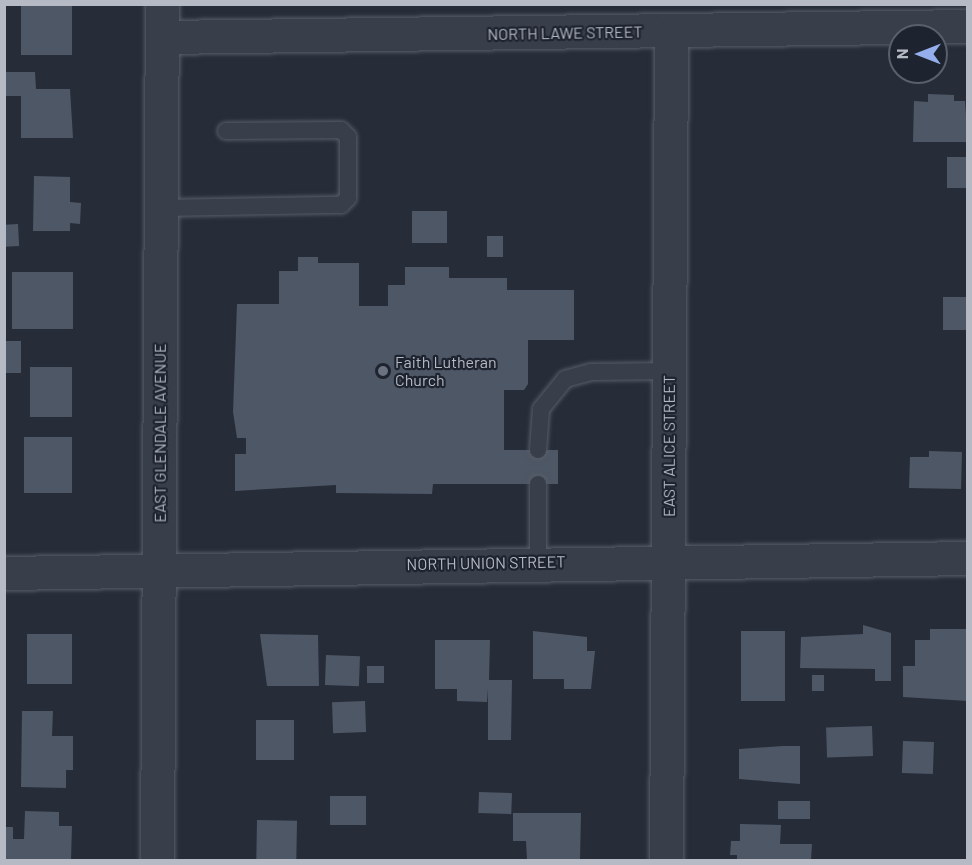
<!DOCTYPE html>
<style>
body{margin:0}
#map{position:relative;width:972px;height:865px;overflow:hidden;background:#262d39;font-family:Barlow,sans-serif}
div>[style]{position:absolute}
.building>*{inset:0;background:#4e5765;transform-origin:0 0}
.roads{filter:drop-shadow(0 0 2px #575d68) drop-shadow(0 0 2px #575d68)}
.service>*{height:16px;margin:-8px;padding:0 8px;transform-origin:8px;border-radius:8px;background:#393f4a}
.minor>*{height:33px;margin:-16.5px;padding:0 16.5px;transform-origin:16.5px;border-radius:16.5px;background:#393f4a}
.tertiary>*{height:33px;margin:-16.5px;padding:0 16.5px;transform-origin:16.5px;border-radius:16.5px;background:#393f4a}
.dots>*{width:16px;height:16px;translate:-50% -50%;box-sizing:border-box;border:3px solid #1e242f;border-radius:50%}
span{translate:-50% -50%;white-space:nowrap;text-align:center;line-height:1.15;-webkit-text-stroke:4.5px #1e242f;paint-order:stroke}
.street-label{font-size:16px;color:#b5bac5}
.poi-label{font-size:16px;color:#b5bac5}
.left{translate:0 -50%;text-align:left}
.frame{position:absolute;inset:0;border:6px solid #b5bac5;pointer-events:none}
.north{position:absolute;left:888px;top:24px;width:60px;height:60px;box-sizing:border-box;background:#1e242f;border:2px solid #5a606b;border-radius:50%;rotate:270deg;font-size:16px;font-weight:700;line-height:24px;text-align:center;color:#b5bac5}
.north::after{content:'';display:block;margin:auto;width:21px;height:27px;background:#94afeb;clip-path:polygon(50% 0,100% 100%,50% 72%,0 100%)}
</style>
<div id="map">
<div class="building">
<i style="left:21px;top:4px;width:51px;height:51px"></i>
<i style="clip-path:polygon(4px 72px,35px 72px,36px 89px,70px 89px,73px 138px,21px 138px,21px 96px,4px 96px)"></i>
<i style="clip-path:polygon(928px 94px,954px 95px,954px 101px,965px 101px,968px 142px,913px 142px,914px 101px,928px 102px)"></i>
<i style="left:947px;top:157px;width:21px;height:31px"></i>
<i style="clip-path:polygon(34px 176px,70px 177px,70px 202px,81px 203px,80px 224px,70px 223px,70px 231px,33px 231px)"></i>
<i style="left:412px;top:211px;width:35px;height:32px"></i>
<i style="left:18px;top:224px;width:22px;height:14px;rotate:87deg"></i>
<i style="left:487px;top:236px;width:16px;height:21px"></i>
<i style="clip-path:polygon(298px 257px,318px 257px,318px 263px,359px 263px,359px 306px,388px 306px,388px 285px,405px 285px,405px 267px,449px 267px,449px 278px,507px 278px,507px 290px,574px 290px,574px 340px,528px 340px,528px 384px,524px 390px,504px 390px,504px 450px,558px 450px,558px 484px,433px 484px,432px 494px,336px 493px,336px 485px,235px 491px,235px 454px,246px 454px,246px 438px,237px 438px,233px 412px,237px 304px,279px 304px,279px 271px,298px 271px)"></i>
<i style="left:12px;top:272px;width:61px;height:57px"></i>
<i style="left:943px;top:297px;width:25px;height:33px"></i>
<i style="left:4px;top:341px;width:17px;height:32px"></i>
<i style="left:30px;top:367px;width:42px;height:50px"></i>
<i style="left:24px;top:437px;width:48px;height:56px"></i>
<i style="clip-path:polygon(929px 451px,962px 452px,961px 489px,909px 488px,910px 457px,929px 457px)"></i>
<i style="clip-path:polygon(863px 625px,891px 633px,891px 681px,875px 681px,875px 669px,800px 668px,801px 637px,863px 634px)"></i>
<i style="clip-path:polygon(930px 629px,968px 629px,968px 701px,903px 697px,903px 666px,915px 666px,915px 640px,930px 640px)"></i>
<i style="clip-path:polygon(533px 631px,587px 637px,587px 651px,595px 651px,591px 689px,564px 689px,564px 679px,533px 679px)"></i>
<i style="left:741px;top:631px;width:44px;height:70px"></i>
<i style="left:27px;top:634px;width:45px;height:50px"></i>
<i style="clip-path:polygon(260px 634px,318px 635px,319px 686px,267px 686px)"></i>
<i style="clip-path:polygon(435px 640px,490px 640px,489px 680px,512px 680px,511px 740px,488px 740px,488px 689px,487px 702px,457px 701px,457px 689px,435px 689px)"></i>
<i style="left:326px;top:655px;width:34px;height:30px;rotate:2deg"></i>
<i style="left:367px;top:666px;width:17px;height:17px"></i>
<i style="left:812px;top:675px;width:12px;height:16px"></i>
<i style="left:365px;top:701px;width:31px;height:33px;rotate:88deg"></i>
<i style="clip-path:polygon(22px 711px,53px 711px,52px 736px,73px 736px,73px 770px,66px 770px,66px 788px,21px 787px)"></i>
<i style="left:256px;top:720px;width:38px;height:40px"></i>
<i style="left:872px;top:726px;width:30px;height:46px;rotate:88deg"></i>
<i style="left:903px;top:741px;width:31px;height:32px;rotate:2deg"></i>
<i style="clip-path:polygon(783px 746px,800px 746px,800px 784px,739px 779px,739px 749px)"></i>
<i style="left:479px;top:792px;width:33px;height:21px;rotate:2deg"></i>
<i style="left:330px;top:796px;width:36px;height:29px"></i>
<i style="left:778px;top:801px;width:32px;height:18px"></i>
<i style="clip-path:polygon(25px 811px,59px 812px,59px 826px,72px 826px,71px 860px,4px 860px,4px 827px,13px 827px,13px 839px,24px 839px)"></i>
<i style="clip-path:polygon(513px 813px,581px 813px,580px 860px,527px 860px,526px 841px,513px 841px)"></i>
<i style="left:257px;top:820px;width:40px;height:40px;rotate:1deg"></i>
<i style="clip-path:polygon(740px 824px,781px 825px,780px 844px,812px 844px,811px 860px,737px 860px,737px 855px,730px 855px,731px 841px,740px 841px)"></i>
</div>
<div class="roads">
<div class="service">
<i style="left:161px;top:208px;width:180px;rotate:-1deg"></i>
<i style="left:341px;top:205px;width:10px;rotate:-45deg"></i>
<i style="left:348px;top:198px;width:61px;rotate:-90deg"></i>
<i style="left:348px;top:137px;width:10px;rotate:-135deg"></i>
<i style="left:341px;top:130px;width:115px;rotate:179.5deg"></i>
<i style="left:538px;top:450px;width:41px;rotate:-85.8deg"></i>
<i style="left:541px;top:409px;width:38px;rotate:-51deg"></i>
<i style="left:565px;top:379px;width:27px;rotate:-15deg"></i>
<i style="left:591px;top:372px;width:78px;rotate:-0.7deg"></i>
<i style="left:538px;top:484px;width:78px;rotate:90deg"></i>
</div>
<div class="minor">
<i style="left:162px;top:37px;width:806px;rotate:-0.78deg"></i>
<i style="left:4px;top:573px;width:964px;rotate:-0.89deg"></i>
<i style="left:666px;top:860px;width:829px;rotate:-89.65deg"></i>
</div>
<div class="tertiary">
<i style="left:157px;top:860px;width:856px;rotate:-89.67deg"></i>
</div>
</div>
<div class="dots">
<i style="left:383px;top:371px;background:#6b7280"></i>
</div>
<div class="street-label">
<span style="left:565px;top:33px;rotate:-1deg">NORTH LAWE STREET</span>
<span style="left:160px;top:433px;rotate:-90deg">EAST GLENDALE AVENUE</span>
<span style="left:669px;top:446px;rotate:-90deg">EAST ALICE STREET</span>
<span style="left:486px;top:563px;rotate:-1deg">NORTH UNION STREET</span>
</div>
<div class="poi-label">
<span class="left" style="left:395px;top:371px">Faith Lutheran<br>Church</span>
</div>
<div class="frame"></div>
<div class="north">N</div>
</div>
